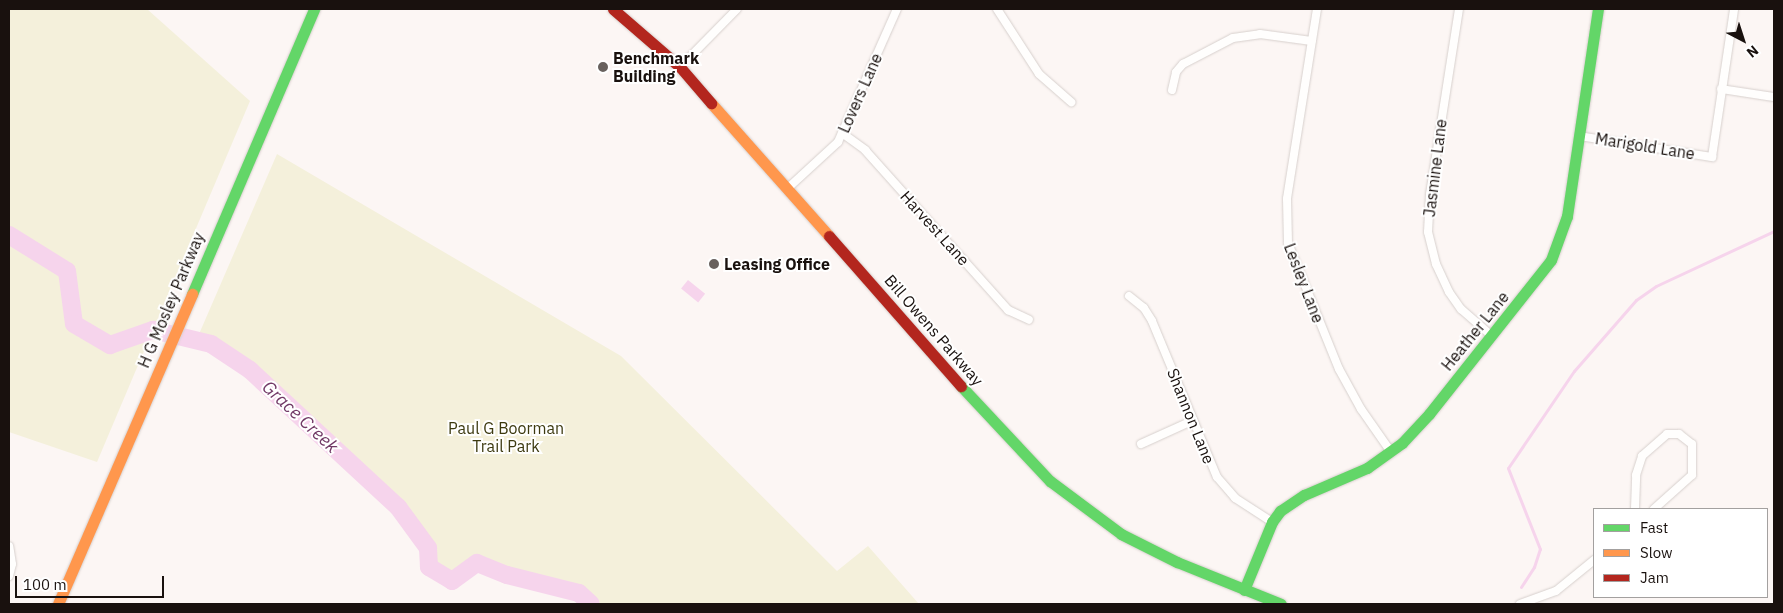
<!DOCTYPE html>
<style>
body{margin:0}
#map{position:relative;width:1783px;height:613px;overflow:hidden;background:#fcf6f4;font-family:"IBM Plex Sans",sans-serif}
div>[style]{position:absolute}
.green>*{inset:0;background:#f4f0db}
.water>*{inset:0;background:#f6d4ec;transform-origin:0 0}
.stream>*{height:3px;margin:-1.5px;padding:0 1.5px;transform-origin:1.5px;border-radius:1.5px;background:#f6d4ec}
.river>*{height:18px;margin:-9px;padding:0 9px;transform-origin:9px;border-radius:9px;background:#f6d4ec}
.roads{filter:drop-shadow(0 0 1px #d7d0cd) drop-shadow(0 0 1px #d7d0cd)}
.street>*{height:8px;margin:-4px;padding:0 4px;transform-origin:4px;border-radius:4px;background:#fffefd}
.fast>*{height:11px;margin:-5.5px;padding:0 5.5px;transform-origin:5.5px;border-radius:5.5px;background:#63d668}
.slow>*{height:11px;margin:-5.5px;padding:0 5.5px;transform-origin:5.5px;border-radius:5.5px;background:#ff974d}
.jam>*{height:11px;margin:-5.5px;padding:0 5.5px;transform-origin:5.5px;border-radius:5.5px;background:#b3261e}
.dots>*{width:14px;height:14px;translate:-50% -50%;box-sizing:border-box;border:2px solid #fff;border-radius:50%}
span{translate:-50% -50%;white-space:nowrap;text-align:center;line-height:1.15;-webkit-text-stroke:4px #fff;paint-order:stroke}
.poi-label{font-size:16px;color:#19110e;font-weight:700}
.left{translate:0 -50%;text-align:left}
.street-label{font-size:16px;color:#19110e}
.park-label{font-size:16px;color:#3d3a10}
.water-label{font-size:18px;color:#723a67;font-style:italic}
.frame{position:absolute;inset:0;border:10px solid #19110e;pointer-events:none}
.legend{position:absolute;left:1593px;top:508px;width:175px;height:90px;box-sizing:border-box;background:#fff;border:1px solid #a3a09f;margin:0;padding:6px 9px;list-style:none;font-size:15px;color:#19110e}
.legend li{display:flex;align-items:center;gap:10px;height:25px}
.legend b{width:25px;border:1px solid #a3a09f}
.north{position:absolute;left:1718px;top:15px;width:50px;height:50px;-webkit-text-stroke:4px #fff;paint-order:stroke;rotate:140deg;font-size:14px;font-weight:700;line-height:20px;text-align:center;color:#19110e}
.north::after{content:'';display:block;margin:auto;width:18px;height:22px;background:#19110e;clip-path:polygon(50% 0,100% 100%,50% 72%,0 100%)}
.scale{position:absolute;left:15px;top:576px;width:149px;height:22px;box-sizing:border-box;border:2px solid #19110e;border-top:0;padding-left:6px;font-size:15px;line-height:18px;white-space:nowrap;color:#19110e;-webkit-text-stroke:4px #fff;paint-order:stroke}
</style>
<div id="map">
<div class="green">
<i style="clip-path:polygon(9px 9px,147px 9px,250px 101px,97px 462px,9px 432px)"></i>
<i style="clip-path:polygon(277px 154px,621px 356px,837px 571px,868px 546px,919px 604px,591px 604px,579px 593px,507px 575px,477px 563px,452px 581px,429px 567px,428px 548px,398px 507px,250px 370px,211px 344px,196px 341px)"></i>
</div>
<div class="water">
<i style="left:688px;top:280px;width:22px;height:11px;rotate:39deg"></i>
</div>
<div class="stream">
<i style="left:1521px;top:587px;width:24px;rotate:-57deg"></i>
<i style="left:1534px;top:567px;width:19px;rotate:-72deg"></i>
<i style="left:1540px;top:549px;width:87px;rotate:-111.6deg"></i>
<i style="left:1508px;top:468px;width:117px;rotate:-55.8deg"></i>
<i style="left:1574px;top:371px;width:94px;rotate:-48.9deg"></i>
<i style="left:1636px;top:300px;width:24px;rotate:-35deg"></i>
<i style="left:1656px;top:286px;width:130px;rotate:-25deg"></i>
</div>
<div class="river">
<i style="left:9px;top:235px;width:68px;rotate:31.8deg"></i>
<i style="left:67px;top:271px;width:53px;rotate:82.5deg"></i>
<i style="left:74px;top:324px;width:42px;rotate:30.3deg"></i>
<i style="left:110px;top:345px;width:46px;rotate:-19.2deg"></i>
<i style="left:153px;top:330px;width:60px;rotate:13.6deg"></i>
<i style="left:211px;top:344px;width:47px;rotate:33.7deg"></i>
<i style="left:250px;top:370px;width:202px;rotate:42.8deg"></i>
<i style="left:398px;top:507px;width:51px;rotate:53.8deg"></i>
<i style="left:428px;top:548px;width:19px;rotate:87deg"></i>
<i style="left:429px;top:567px;width:27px;rotate:31deg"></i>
<i style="left:452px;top:581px;width:31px;rotate:-36deg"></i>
<i style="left:477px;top:563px;width:32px;rotate:22deg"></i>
<i style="left:507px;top:575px;width:74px;rotate:14deg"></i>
<i style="left:579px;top:593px;width:16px;rotate:43deg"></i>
</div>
<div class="roads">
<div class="street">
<i style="left:997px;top:9px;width:77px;rotate:57.1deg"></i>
<i style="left:1039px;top:74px;width:43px;rotate:41.2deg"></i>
<i style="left:1317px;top:9px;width:192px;rotate:99deg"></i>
<i style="left:1287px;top:199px;width:44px;rotate:88.7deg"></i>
<i style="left:1288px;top:243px;width:136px;rotate:68deg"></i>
<i style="left:1339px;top:369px;width:46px;rotate:61.2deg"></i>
<i style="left:1361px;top:409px;width:52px;rotate:55.1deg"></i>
<i style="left:1459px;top:9px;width:187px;rotate:98.9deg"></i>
<i style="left:1430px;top:194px;width:38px;rotate:93deg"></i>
<i style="left:1428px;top:232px;width:33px;rotate:76deg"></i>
<i style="left:1436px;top:264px;width:31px;rotate:65deg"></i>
<i style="left:1449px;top:292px;width:21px;rotate:55deg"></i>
<i style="left:1461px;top:309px;width:41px;rotate:41.1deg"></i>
<i style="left:680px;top:67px;width:81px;rotate:-45.5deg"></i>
<i style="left:1721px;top:89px;width:54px;rotate:8.6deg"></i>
<i style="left:1172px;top:90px;width:18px;rotate:-77deg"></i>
<i style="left:1176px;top:72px;width:11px;rotate:-49deg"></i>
<i style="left:1183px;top:64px;width:56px;rotate:-27.5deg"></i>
<i style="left:1233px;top:38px;width:27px;rotate:-8deg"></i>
<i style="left:1260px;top:34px;width:52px;rotate:7.7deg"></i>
<i style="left:842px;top:133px;width:29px;rotate:36deg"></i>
<i style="left:865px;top:150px;width:215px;rotate:48.2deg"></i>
<i style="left:1008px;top:310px;width:23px;rotate:25deg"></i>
<i style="left:1579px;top:136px;width:135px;rotate:9deg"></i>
<i style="left:1712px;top:157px;width:150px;rotate:-81.5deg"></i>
<i style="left:788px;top:188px;width:68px;rotate:-42.6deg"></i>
<i style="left:838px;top:142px;width:145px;rotate:-66.1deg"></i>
<i style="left:1129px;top:296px;width:19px;rotate:39deg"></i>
<i style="left:1144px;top:308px;width:15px;rotate:58deg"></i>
<i style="left:1152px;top:321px;width:169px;rotate:67.4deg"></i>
<i style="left:1217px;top:477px;width:28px;rotate:49deg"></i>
<i style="left:1235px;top:498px;width:44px;rotate:33deg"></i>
<i style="left:1141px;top:444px;width:56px;rotate:-24.3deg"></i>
<i style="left:1635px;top:509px;width:34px;rotate:-88deg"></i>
<i style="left:1636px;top:475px;width:20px;rotate:-72deg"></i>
<i style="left:1642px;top:456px;width:33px;rotate:-41deg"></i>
<i style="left:1667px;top:434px;width:12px"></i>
<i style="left:1679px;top:434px;width:16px;rotate:38deg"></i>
<i style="left:1692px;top:444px;width:31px;rotate:90deg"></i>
<i style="left:1692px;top:475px;width:51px;rotate:138.2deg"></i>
<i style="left:9px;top:576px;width:12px;rotate:-76deg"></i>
<i style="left:12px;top:564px;width:18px;rotate:-99deg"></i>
<i style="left:1520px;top:604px;width:38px;rotate:-20deg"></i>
<i style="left:1556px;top:591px;width:49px;rotate:-39.2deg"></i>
</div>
<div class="fast">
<i style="left:192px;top:294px;width:310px;rotate:-66.8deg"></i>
<i style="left:961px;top:386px;width:130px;rotate:46.9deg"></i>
<i style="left:1050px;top:481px;width:89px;rotate:36.7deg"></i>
<i style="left:1121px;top:534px;width:63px;rotate:26.6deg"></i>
<i style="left:1177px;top:562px;width:112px;rotate:22deg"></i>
<i style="left:1244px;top:590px;width:74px;rotate:-67.6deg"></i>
<i style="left:1272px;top:522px;width:14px;rotate:-54deg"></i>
<i style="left:1280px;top:511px;width:29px;rotate:-34deg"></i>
<i style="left:1304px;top:495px;width:69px;rotate:-23.2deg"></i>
<i style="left:1367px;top:468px;width:43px;rotate:-35.5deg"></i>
<i style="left:1402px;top:443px;width:40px;rotate:-47deg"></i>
<i style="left:1429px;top:414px;width:196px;rotate:-51.6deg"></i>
<i style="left:1551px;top:260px;width:47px;rotate:-70deg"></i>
<i style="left:1567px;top:216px;width:209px;rotate:-81.5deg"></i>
</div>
<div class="slow">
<i style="left:711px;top:103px;width:178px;rotate:48.4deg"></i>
<i style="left:58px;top:604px;width:338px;rotate:-66.6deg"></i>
</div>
<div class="jam">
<i style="left:613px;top:9px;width:89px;rotate:40.9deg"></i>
<i style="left:680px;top:67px;width:48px;rotate:49.3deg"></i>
<i style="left:829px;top:236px;width:200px;rotate:48.7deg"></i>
</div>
</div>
<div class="dots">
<i style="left:603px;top:67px;background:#68615e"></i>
<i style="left:714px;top:264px;background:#68615e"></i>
</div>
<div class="poi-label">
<span class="left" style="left:613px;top:67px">Benchmark<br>Building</span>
<span class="left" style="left:724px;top:264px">Leasing Office</span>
</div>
<div class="street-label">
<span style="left:860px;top:93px;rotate:-66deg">Lovers Lane</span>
<span style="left:1645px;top:146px;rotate:9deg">Marigold Lane</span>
<span style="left:1435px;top:168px;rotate:-83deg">Jasmine Lane</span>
<span style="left:935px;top:228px;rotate:48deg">Harvest Lane</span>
<span style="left:1304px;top:283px;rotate:69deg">Lesley Lane</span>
<span style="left:171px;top:300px;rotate:-67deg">H G Mosley Parkway</span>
<span style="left:934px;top:330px;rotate:49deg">Bill Owens Parkway</span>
<span style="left:1475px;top:331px;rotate:-51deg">Heather Lane</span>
<span style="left:1191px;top:416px;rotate:68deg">Shannon Lane</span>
</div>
<div class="park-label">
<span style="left:506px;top:437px">Paul G Boorman<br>Trail Park</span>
</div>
<div class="water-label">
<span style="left:300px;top:417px;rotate:43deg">Grace Creek</span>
</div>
<div class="frame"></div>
<ul class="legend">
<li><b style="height:6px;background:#63d668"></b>Fast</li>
<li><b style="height:6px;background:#ff974d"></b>Slow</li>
<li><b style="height:6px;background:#b3261e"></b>Jam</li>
</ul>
<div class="north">N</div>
<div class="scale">100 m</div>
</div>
